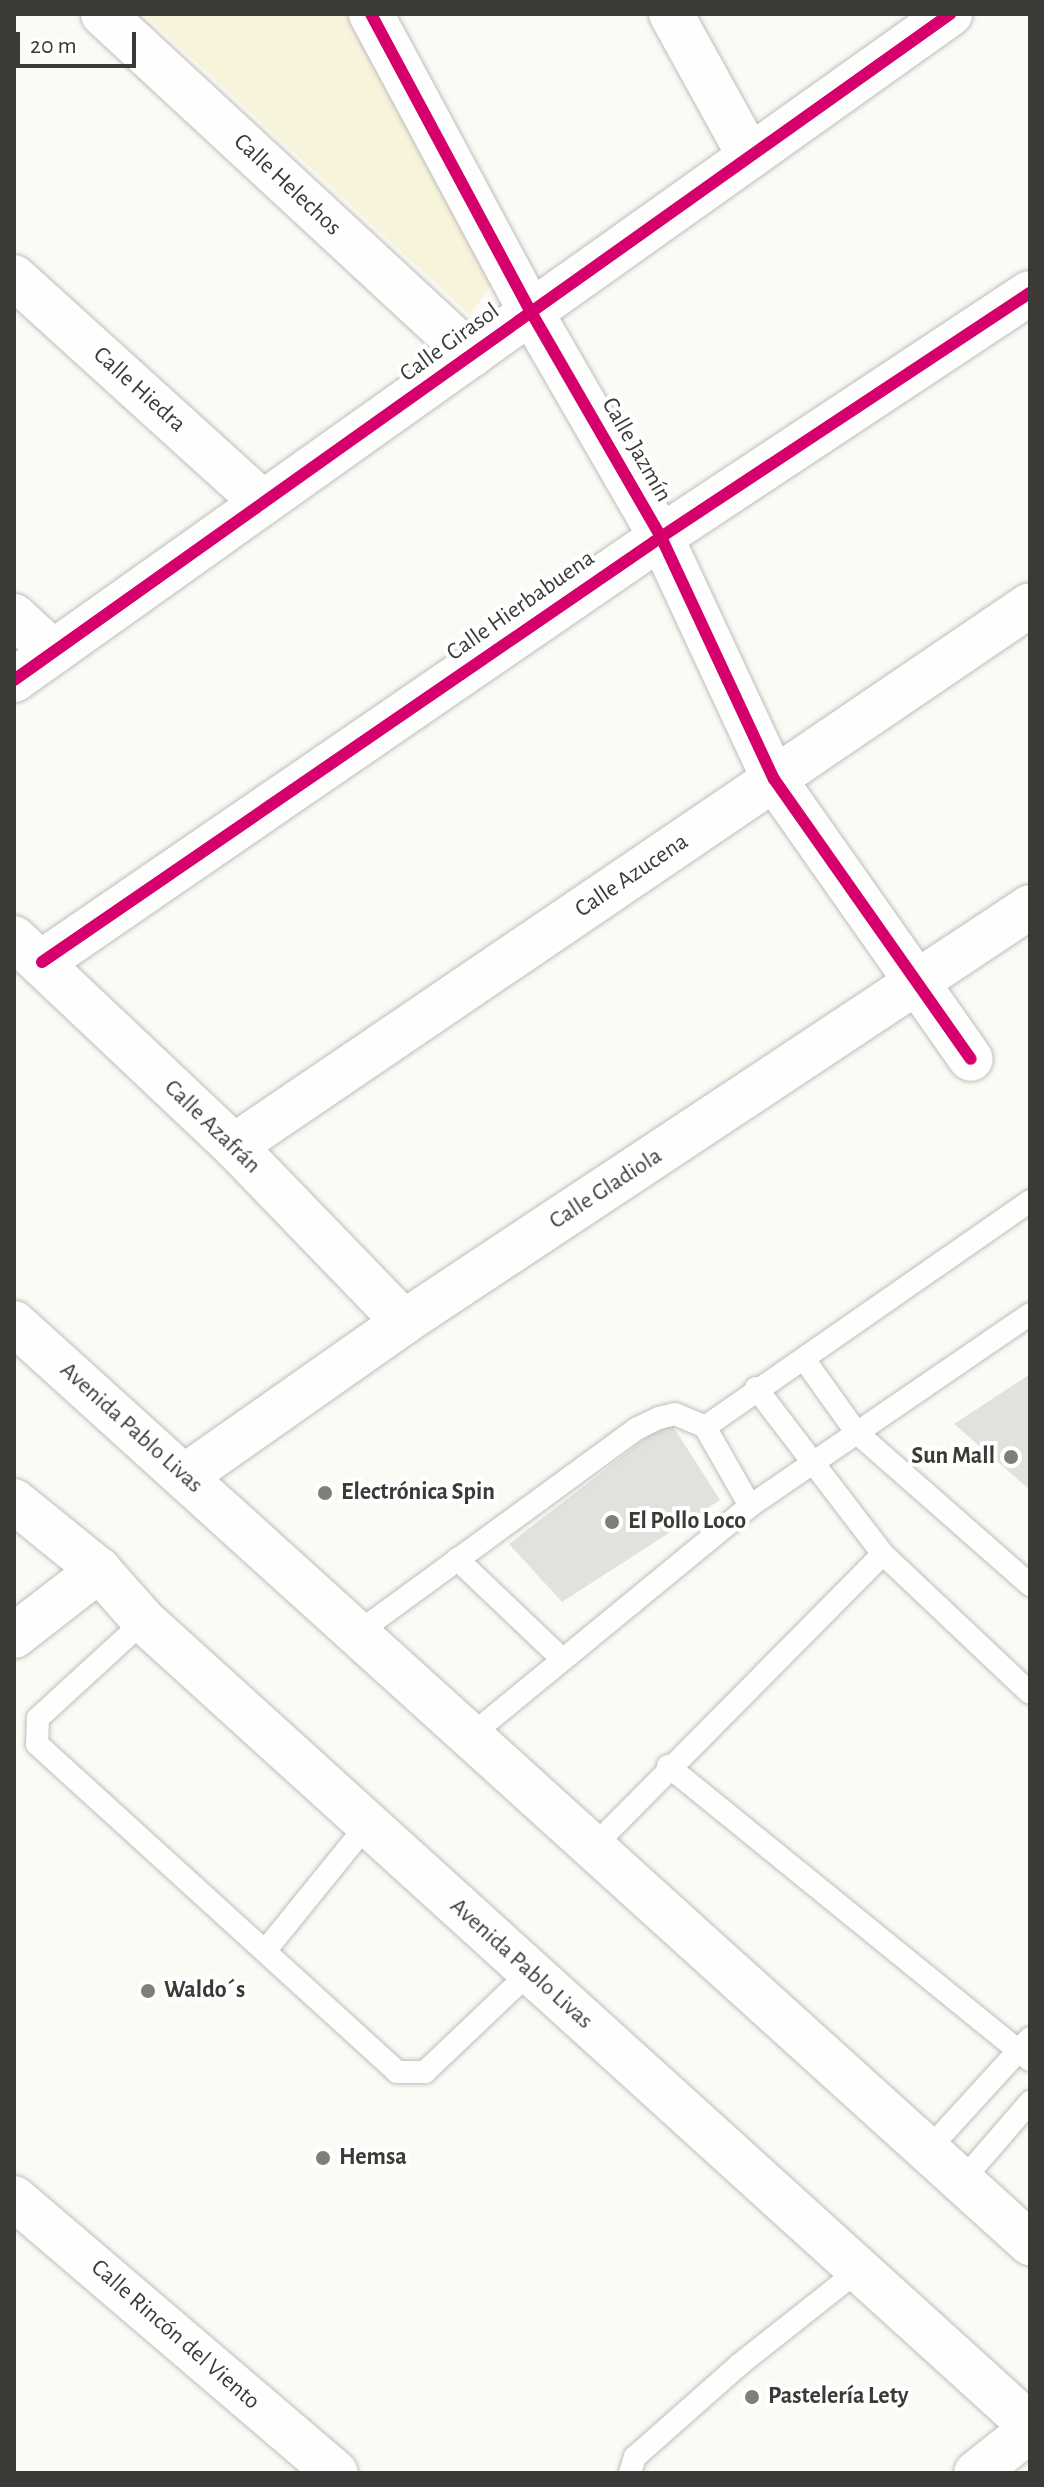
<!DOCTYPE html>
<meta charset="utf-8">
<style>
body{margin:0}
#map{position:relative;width:1044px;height:2487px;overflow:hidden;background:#fbfbf6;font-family:"Alegreya Sans",sans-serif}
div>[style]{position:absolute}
.green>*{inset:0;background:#f8f4db}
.building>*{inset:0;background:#e2e1dd}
.roads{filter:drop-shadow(0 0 2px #bebdba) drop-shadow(0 0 2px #bebdba)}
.service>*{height:22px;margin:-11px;padding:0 11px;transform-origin:11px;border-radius:11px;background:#fefefe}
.minor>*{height:44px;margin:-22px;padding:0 22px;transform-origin:22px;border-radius:22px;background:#fefefe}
.secondary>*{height:44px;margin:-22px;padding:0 22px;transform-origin:22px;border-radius:22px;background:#fefefe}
.cycleway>*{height:12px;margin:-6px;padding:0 6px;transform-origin:6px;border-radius:6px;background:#d6006c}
.dots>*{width:22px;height:22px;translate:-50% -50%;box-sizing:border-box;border:4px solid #fff;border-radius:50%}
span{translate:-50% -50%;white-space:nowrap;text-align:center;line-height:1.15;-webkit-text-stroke:8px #fff;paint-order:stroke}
.street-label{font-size:24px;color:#3b3a37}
.poi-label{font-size:24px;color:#3b3a37;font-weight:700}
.right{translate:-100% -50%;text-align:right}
.left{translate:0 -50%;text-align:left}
.frame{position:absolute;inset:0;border:16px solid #3b3a37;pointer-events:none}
.scale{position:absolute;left:16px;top:32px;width:120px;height:36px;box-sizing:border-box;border:4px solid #3b3a37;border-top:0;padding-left:10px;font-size:24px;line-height:28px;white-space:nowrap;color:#3b3a37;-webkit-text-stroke:6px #fff;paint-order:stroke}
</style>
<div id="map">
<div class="green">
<i style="clip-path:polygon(144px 14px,349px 14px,494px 281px,470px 315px)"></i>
</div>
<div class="building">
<i style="clip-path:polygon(1030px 1374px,1030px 1490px,954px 1424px)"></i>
<i style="clip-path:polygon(669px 1420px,720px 1500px,562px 1602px,509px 1544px)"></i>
</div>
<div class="roads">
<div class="service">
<i style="left:804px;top:1359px;width:90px;rotate:54.5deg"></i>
<i style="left:856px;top:1432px;width:232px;rotate:41.3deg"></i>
<i style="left:756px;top:1388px;width:209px;rotate:52.6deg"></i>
<i style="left:883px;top:1554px;width:202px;rotate:43.4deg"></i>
<i style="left:705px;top:1427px;width:396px;rotate:-34.8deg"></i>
<i style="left:457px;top:1559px;width:145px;rotate:43.6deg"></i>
<i style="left:144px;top:1621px;width:144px;rotate:137.5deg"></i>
<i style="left:38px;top:1718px;width:26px;rotate:92deg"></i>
<i style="left:37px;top:1744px;width:487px;rotate:42.3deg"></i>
<i style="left:397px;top:2072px;width:28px"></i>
<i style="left:425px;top:2072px;width:145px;rotate:-43.6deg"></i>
<i style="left:356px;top:1634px;width:347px;rotate:-36.2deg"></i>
<i style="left:636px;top:1429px;width:25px;rotate:-26deg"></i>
<i style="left:659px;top:1418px;width:16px;rotate:-14deg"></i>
<i style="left:675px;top:1414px;width:33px;rotate:23deg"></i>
<i style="left:705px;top:1427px;width:91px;rotate:60.3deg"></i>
<i style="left:470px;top:1736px;width:362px;rotate:-39.4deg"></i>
<i style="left:750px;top:1506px;width:340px;rotate:-34.4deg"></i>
<i style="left:668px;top:1766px;width:466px;rotate:39.1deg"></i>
<i style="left:590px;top:1850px;width:416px;rotate:-45.3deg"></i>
<i style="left:265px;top:1951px;width:162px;rotate:-51deg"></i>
<i style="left:926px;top:2152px;width:154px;rotate:-47.6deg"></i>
<i style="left:961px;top:2182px;width:106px;rotate:-49.2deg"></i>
<i style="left:630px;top:2473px;width:17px;rotate:-73deg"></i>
<i style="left:635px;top:2457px;width:140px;rotate:-41.5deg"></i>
<i style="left:740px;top:2364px;width:152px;rotate:-38.3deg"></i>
</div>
<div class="minor">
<i style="left:103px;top:14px;width:502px;rotate:42.82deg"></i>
<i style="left:371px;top:14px;width:338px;rotate:61.8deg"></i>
<i style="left:531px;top:312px;width:260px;rotate:60deg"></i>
<i style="left:661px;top:537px;width:267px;rotate:65deg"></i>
<i style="left:774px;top:779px;width:342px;rotate:54.9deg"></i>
<i style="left:671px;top:14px;width:163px;rotate:61.1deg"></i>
<i style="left:14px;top:277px;width:336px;rotate:42.2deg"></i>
<i style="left:14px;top:616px;width:53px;rotate:42.7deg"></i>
<i style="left:14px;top:680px;width:1149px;rotate:-35.43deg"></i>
<i style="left:14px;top:938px;width:303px;rotate:43.4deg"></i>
<i style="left:234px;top:1146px;width:245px;rotate:46deg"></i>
<i style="left:42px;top:962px;width:751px;rotate:-34.47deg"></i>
<i style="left:661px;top:537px;width:442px;rotate:-33.5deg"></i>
<i style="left:234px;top:1146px;width:962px;rotate:-34.2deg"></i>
<i style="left:185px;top:1476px;width:268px;rotate:-35.1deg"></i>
<i style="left:404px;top:1322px;width:751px;rotate:-33.54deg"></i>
<i style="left:14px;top:1636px;width:108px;rotate:-37.8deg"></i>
<i style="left:14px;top:2198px;width:423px;rotate:40.5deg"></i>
<i style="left:976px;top:2473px;width:69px;rotate:-38.5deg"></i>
</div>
<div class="secondary">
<i style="left:14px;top:1323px;width:1371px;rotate:42.16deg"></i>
<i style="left:14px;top:1501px;width:109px;rotate:39.1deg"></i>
<i style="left:99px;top:1570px;width:68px;rotate:48.6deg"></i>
<i style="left:144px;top:1621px;width:1196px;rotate:42.22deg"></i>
</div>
</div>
<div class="cycleway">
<i style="left:371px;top:14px;width:338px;rotate:61.8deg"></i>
<i style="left:531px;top:312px;width:260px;rotate:60deg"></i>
<i style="left:661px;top:537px;width:267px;rotate:65deg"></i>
<i style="left:774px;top:779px;width:342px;rotate:54.9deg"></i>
<i style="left:14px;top:680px;width:1149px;rotate:-35.43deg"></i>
<i style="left:42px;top:962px;width:751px;rotate:-34.47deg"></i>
<i style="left:661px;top:537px;width:442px;rotate:-33.5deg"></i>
</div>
<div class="dots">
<i style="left:1011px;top:1457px;background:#7e7e7a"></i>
<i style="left:325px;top:1493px;background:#7e7e7a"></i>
<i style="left:612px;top:1522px;background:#7e7e7a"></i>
<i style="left:148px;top:1991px;background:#7e7e7a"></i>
<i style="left:323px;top:2158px;background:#7e7e7a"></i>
<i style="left:752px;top:2397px;background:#7e7e7a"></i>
</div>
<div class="street-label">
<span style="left:287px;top:185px;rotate:43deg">Calle Helechos</span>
<span style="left:450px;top:343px;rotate:-36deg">Calle Girasol</span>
<span style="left:139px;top:390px;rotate:42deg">Calle Hiedra</span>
<span style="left:636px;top:450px;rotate:60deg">Calle Jazmín</span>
<span style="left:521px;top:606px;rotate:-35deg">Calle Hierbabuena</span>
<span style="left:632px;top:876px;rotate:-34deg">Calle Azucena</span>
<span style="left:212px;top:1127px;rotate:44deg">Calle Azafrán</span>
<span style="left:606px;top:1189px;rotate:-33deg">Calle Gladiola</span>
<span style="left:131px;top:1428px;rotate:42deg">Avenida Pablo Livas</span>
<span style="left:521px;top:1964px;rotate:42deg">Avenida Pablo Livas</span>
<span style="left:175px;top:2335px;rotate:41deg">Calle Rincón del Viento</span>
</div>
<div class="poi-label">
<span class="right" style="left:995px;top:1457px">Sun Mall</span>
<span class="left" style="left:341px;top:1493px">Electrónica Spin</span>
<span class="left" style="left:628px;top:1522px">El Pollo Loco</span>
<span class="left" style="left:164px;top:1991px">Waldo´s</span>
<span class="left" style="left:339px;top:2158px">Hemsa</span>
<span class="left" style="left:768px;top:2397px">Pastelería Lety</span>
</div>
<div class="frame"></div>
<div class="scale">20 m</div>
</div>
